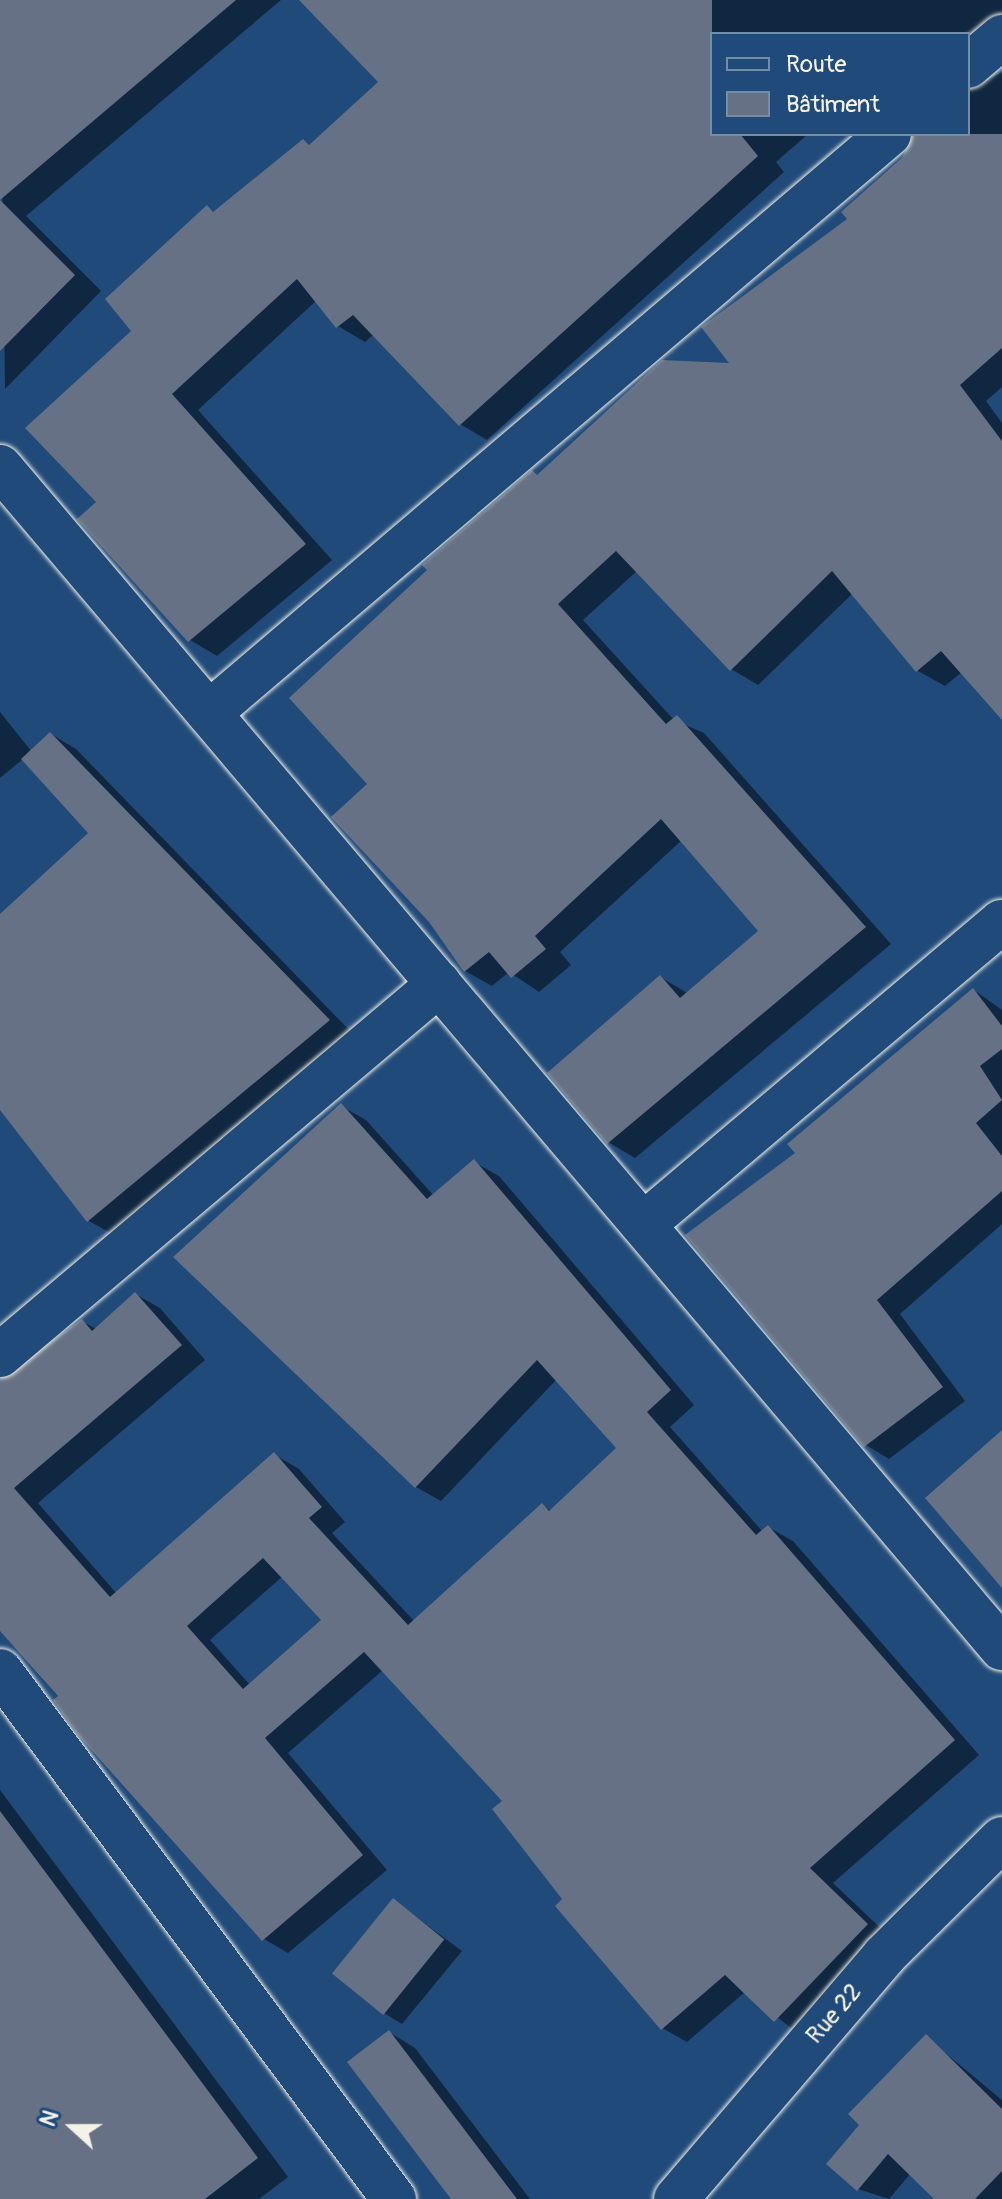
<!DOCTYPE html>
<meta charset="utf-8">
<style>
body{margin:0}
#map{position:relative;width:1002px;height:2199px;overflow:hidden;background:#1f4a7a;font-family:Pangolin,sans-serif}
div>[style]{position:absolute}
.shadow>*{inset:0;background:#0007}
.building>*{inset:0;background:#667185;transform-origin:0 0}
.roads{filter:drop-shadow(0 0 2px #f4f1e8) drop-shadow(0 0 2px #f4f1e8)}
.street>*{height:44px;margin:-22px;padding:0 22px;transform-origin:22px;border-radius:22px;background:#1f4a7a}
span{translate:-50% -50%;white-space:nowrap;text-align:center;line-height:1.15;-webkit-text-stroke:6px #1f4a7a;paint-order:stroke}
.street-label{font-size:24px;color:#f4f1e8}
.legend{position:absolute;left:710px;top:32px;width:260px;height:104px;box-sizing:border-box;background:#1f4a7a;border:2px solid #748da6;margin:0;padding:10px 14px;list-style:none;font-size:24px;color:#f4f1e8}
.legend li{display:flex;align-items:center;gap:16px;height:40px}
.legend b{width:40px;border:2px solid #748da6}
.north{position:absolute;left:32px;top:2087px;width:80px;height:80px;-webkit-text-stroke:6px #1f4a7a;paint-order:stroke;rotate:291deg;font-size:22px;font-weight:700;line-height:32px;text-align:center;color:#f4f1e8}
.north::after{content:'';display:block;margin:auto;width:28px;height:36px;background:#f4f1e8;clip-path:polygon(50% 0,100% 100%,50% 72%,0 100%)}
</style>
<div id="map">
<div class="shadow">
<i style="clip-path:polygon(0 0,281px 0,26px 216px,101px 291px,5px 389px)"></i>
<i style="clip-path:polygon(302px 0,1002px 0,1002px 46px,968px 66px,968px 34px,712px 34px,712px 134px,808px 134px,776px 162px,784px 172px,487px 440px,460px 424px,374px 334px,365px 342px,338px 326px,317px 300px,198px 410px,332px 560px,217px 656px,190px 640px,99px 502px,207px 208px,215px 213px,304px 141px,311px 146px,381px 82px)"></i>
<i style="clip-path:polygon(1002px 72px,1002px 387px,986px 401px,1002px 423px,1002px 717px,962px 672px,945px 686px,918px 671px,853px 593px,758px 685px,731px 669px,637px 571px,583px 620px,674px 720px,704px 733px,891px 944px,635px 1158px,608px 1142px,660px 977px,689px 994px,761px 931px,682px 840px,560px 952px,571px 965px,539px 992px,509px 972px,492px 986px,465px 971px,430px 920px,370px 784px,539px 476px,733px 366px,903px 160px,914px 134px,968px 134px,968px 90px)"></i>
<i style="clip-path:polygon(0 712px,32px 752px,51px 734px,76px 749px,354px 1035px,114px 1235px,89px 1221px,0 1107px,0 916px,91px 833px,23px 759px,0 778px)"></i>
<i style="clip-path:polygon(974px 990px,1002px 1010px,1002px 1224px,900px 1314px,965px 1401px,889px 1459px,866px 1445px,797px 1153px)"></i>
<i style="clip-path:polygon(evenodd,341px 1106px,366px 1120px,434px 1196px,474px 1162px,499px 1176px,694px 1405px,670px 1427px,763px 1532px,768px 1527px,793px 1541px,979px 1755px,833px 1883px,892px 1939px,800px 2035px,745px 1992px,687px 2042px,662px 2028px,565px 1899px,505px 1801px,383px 1670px,288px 1753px,387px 1870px,288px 1953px,264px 1939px,0 1628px,0 1380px,82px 1321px,96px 1329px,135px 1294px,160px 1308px,205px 1360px,38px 1503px,117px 1594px,275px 1455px,299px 1469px,345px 1522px,332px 1533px,415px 1622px,542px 1506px,552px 1511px,619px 1448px,557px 1379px,441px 1501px,416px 1487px,341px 1106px,283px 1576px,324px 1620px,250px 1685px,210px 1640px,283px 1576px)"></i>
<i style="clip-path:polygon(0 1790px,288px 2177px,259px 2199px,0 2199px)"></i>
<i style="clip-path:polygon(394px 1901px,462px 1951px,402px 2024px,384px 2013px)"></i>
<i style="clip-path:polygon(389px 2032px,415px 2048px,530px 2199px,454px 2199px)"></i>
<i style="clip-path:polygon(926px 2037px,1002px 2100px,1002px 2199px,937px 2199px,911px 2173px,889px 2199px,858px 2189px,862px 2125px)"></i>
</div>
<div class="building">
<i style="clip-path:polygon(0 0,236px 0,0 200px,75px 275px,0 351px)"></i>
<i style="clip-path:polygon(299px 0,712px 0,712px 134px,740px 134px,758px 156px,459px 426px,353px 315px,336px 328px,297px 279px,172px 394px,306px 544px,188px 642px,77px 519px,96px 502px,25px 428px,131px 331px,105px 299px,207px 205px,213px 212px,303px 139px,309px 145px,378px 82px)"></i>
<i style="clip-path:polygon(913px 134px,1002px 134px,1002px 348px,960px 385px,1002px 441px,1002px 720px,941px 651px,916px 672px,832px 571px,730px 671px,616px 551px,558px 604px,666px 724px,677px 715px,866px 927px,607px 1144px,547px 1073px,660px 975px,680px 998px,758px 931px,661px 819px,535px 936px,546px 949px,511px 978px,489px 952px,464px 972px,429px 922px,331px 817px,367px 784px,289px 698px,427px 570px,422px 565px,532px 470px,537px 475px,662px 360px,729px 363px,701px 327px,847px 219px,841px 212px,902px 158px)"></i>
<i style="clip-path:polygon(50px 732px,330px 1020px,87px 1222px,0 1110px,0 914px,88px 833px,21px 759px)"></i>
<i style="clip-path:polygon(973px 988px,1002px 1026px,1002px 1049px,980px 1066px,1002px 1100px,976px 1123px,1002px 1156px,1002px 1191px,877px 1300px,943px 1387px,864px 1447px,685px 1235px,795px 1153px,787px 1144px)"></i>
<i style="clip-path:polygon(evenodd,341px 1103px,427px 1199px,474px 1159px,671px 1390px,647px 1412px,756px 1535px,768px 1525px,955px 1740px,810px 1868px,868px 1924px,774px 2022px,725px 1975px,661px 2030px,555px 1906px,562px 1899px,492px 1809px,502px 1801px,364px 1652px,265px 1738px,363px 1855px,262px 1941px,79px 1736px,53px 1700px,58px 1696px,0 1631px,0 1379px,82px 1319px,92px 1331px,135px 1292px,182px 1345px,14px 1488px,110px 1597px,274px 1452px,322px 1507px,309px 1518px,408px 1625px,542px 1503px,549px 1511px,616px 1448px,537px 1360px,415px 1488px,173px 1257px,341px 1103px,263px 1558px,321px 1620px,243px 1689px,187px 1626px,263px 1558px)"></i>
<i style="clip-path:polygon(1002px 1430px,1002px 1588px,925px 1498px)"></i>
<i style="clip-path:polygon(0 1811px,258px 2158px,205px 2199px,0 2199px)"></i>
<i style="left:393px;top:1898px;width:66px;height:97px;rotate:39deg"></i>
<i style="clip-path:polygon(389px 2030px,517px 2199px,451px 2199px,347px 2062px)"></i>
<i style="clip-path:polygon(926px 2034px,1002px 2109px,1002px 2171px,975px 2199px,934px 2199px,888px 2154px,857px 2191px,826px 2164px,859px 2125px,848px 2114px)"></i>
</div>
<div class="roads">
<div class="street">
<i style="left:968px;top:66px;width:45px;rotate:-40.5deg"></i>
<i style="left:0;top:467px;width:1549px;rotate:49.69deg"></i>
<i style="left:209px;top:713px;width:893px;rotate:-40.41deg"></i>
<i style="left:644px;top:1224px;width:468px;rotate:-40.2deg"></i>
<i style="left:0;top:1355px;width:575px;rotate:-40.2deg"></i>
<i style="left:0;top:1671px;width:659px;rotate:53.27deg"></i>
<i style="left:676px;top:2199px;width:320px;rotate:-49.4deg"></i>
<i style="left:884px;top:1956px;width:166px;rotate:-44.8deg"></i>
</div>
</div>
<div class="street-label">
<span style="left:834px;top:2014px;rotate:-49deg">Rue 22</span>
</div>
<ul class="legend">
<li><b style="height:10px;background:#1f4a7a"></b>Route</li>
<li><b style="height:22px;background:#667185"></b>Bâtiment</li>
</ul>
<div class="north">N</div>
</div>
